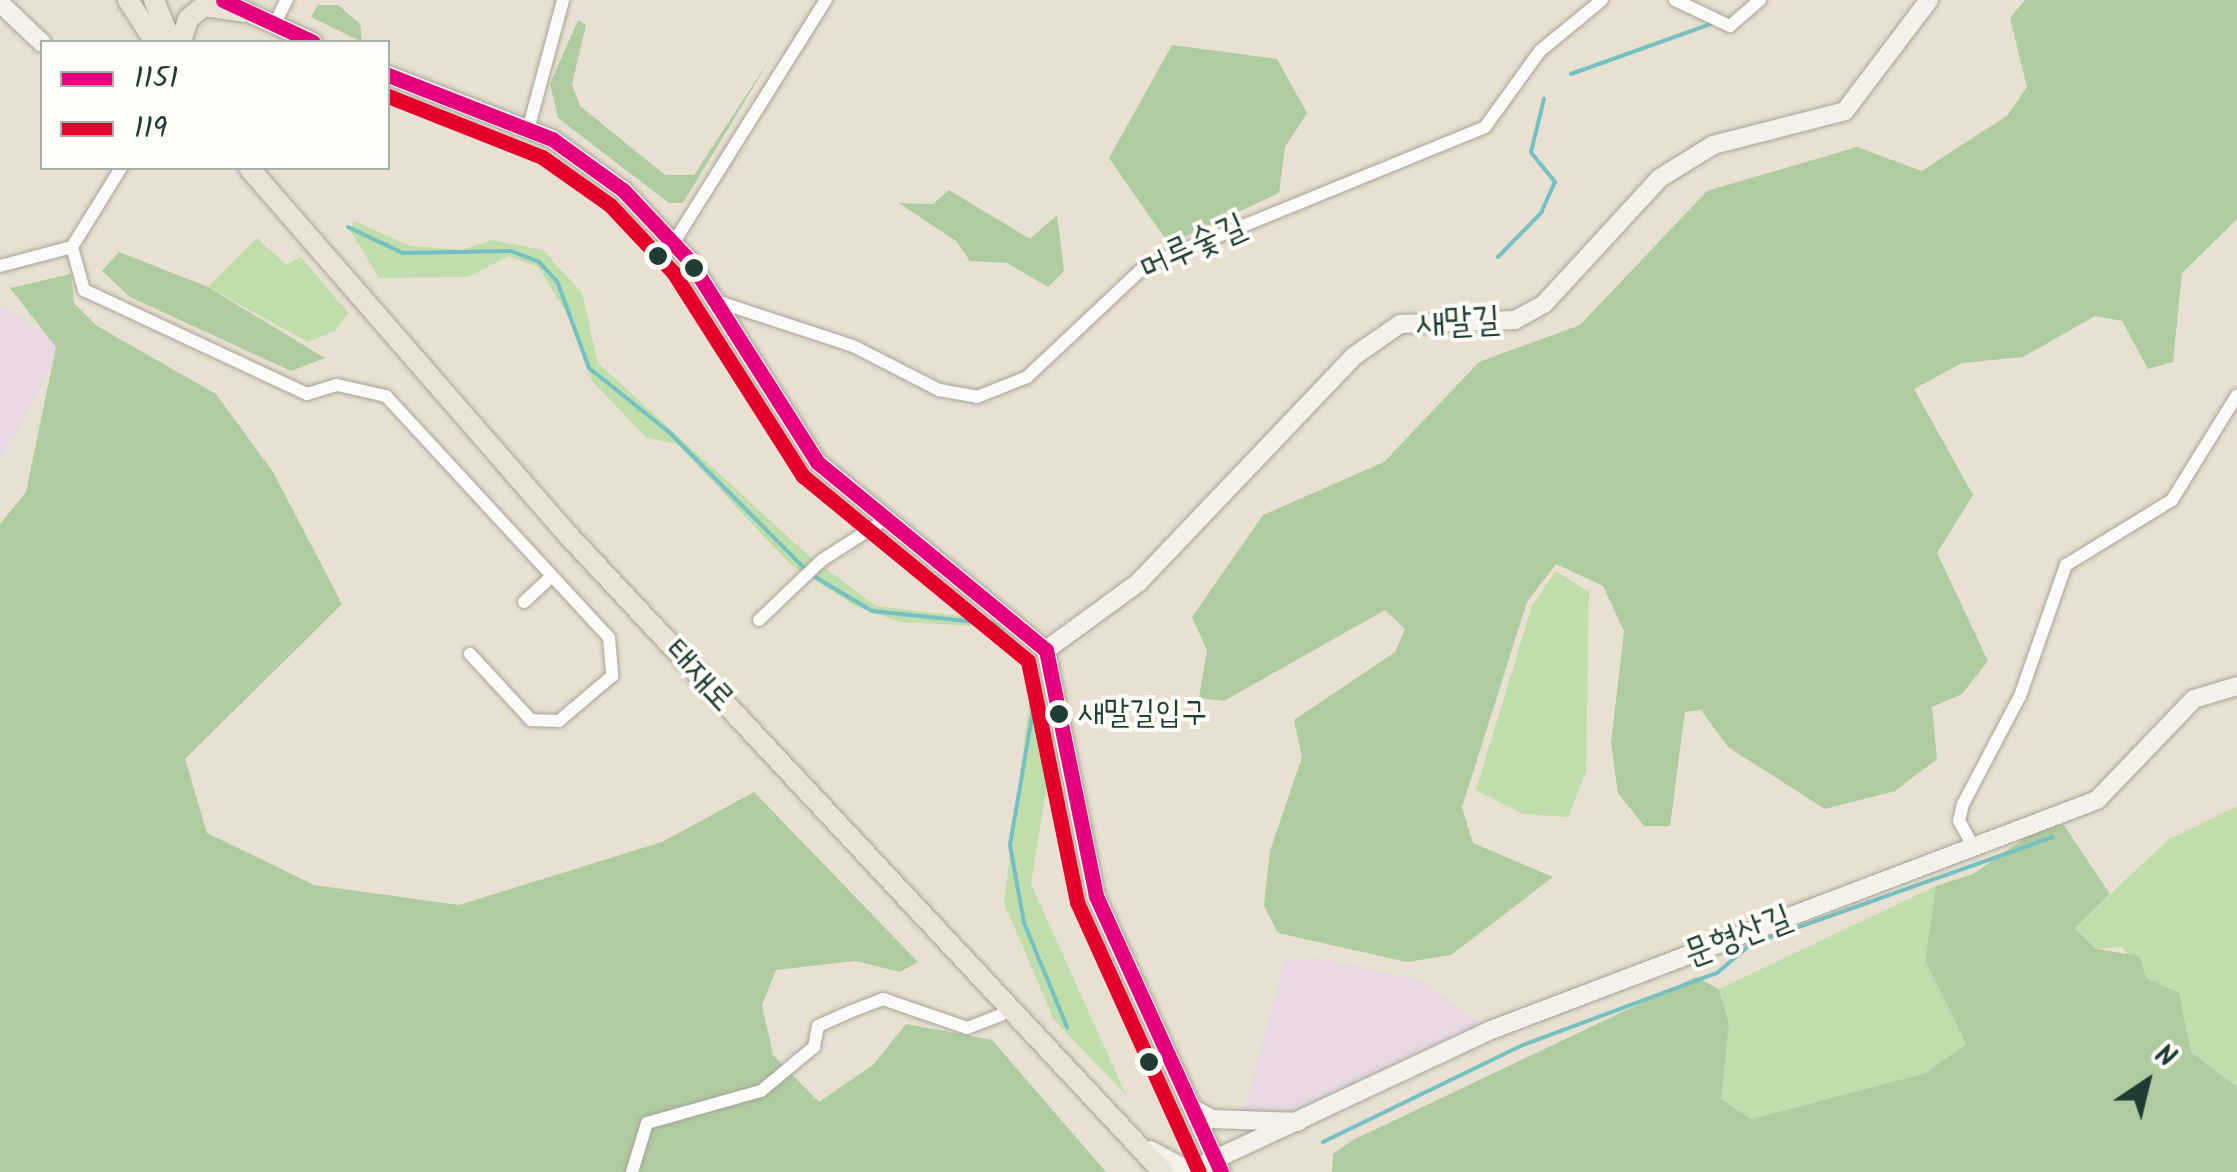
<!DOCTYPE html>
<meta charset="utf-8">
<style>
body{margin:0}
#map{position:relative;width:2237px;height:1172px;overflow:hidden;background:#e8e0d1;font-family:Kalam,"Poor Story",sans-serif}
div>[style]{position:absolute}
.built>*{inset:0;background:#e7d8e2}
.green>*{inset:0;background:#c0ddac}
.forest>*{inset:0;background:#afcba0}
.stream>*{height:4px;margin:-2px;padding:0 2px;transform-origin:2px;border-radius:2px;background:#74c0c2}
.roads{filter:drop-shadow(0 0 2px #a4a49a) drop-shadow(0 0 2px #a4a49a)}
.street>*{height:12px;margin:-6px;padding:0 6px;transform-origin:6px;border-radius:6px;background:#fcfaf8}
.secondary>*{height:18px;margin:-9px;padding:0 9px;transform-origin:9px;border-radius:9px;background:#f4f0ea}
.primary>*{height:20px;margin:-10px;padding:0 10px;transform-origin:10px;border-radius:10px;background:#e9e2d5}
.bus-1>*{height:15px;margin:-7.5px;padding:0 7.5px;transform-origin:7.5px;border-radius:7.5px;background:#e5007d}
.bus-2>*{height:15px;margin:-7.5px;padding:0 7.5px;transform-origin:7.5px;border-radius:7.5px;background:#e4002b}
.dots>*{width:28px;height:28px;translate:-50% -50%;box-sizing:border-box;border:5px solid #fdfcf7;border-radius:50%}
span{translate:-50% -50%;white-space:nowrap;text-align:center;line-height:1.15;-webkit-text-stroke:8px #fdfcf7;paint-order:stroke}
.bus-label{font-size:32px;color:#1f3d34}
.left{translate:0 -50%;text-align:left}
.street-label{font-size:35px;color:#1f3d34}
.legend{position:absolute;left:40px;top:40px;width:350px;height:130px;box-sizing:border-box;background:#fdfcf7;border:2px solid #a4b0a9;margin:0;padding:12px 18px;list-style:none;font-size:30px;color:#1f3d34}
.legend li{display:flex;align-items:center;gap:20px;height:50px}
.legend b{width:50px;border:2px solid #a4b0a9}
.north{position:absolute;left:2097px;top:1032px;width:100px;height:100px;-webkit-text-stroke:8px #fdfcf7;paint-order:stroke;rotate:35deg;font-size:28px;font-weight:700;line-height:40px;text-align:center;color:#1f3d34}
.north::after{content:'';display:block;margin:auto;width:35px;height:45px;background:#1f3d34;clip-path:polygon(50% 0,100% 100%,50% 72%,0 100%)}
</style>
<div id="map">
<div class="built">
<i style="clip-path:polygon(0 304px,63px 346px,0 462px)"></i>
<i style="clip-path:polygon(1318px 958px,1422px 980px,1481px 1025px,1309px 1111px,1244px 1110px,1285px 959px)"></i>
</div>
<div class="green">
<i style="clip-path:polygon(354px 221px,411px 246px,462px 250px,492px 240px,543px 250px,582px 293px,598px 363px,809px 556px,876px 606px,993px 620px,1016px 639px,1012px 651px,977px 626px,900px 622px,855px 606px,790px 564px,677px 444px,647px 438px,592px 381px,573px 323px,538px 267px,509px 256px,468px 277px,379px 278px,350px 230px)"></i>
<i style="clip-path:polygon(257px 238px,286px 265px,301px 257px,348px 313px,336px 330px,308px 342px,208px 287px)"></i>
<i style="clip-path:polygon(1556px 571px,1589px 592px,1586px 772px,1568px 817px,1523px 814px,1476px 790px,1532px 606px)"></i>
<i style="clip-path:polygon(1036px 662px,1054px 742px,1031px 884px,1126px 1095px,1054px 1020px,1004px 903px,1030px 696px,1022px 669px)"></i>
<i style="clip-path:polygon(2237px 806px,2237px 1087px,2191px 1052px,2178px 993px,2146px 978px,2122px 947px,2096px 949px,2075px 927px,2168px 840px)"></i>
<i style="clip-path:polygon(1936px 886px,1925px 961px,1966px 1045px,1926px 1073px,1751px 1119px,1721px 1099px,1729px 1024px,1719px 989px)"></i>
</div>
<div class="forest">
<i style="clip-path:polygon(2025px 0,2237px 0,2237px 219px,2182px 273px,2173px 362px,2148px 369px,2122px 321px,2095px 316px,2023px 357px,1962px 363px,1914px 389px,1973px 495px,1937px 553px,1988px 661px,1962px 694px,1932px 707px,1937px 759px,1895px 791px,1825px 809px,1728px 747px,1701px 710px,1685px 712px,1670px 826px,1644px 826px,1618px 793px,1611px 743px,1624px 631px,1603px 586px,1556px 564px,1527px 602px,1462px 807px,1473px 843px,1553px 877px,1451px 955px,1407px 962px,1278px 933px,1264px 906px,1270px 851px,1302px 757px,1294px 720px,1395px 652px,1405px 629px,1385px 610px,1224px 701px,1199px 698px,1207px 650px,1192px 617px,1263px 515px,1384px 462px,1479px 362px,1580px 325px,1707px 191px,1857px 147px,1922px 171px,2008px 115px,2027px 87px,2010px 18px)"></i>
<i style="clip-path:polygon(318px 5px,338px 5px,360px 24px,362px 42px,311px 17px)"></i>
<i style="clip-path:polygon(578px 20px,586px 25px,572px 84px,580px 106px,665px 175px,694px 175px,772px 56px,683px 203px,669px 203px,558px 118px,550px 84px)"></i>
<i style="clip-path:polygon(1172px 45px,1277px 59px,1307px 113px,1285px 147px,1279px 193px,1169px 244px,1109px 158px)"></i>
<i style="clip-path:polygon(949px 190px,1030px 239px,1057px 215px,1064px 271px,1048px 287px,1007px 263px,970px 261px,956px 241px,899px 203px,933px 204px)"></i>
<i style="clip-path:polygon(119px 252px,208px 287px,325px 358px,291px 371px,130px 297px,102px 271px)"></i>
<i style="clip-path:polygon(71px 274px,74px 303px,97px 326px,216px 394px,273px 472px,342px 604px,185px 759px,207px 833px,314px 885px,459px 905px,662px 842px,754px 792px,918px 962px,900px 972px,855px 961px,776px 970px,762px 1005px,773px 1055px,819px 1102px,873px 1065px,906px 1024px,992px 1040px,1106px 1172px,0 1172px,0 524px,26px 492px,56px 347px,10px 288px)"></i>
<i style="clip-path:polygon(2045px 824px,2064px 825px,2110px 894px,2075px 928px,2096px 949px,2140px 956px,2146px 978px,2179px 993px,2191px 1052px,2237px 1087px,2237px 1172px,1332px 1172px,1333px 1154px,1353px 1140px,1696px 977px,1719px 989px,1729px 1024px,1721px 1099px,1751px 1119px,1926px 1073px,1966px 1044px,1925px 961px,1936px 886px,1973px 874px)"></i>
</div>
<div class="stream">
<i style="left:1571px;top:74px;width:154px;rotate:-19.7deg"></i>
<i style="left:348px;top:227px;width:61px;rotate:25.3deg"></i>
<i style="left:403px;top:253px;width:108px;rotate:-1.1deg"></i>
<i style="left:511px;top:251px;width:30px;rotate:21deg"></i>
<i style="left:539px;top:262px;width:26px;rotate:47deg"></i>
<i style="left:557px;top:281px;width:93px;rotate:69.8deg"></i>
<i style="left:589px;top:368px;width:104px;rotate:38.7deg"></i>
<i style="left:670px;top:433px;width:192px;rotate:45.2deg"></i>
<i style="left:1498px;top:257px;width:62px;rotate:-45.7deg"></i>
<i style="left:1541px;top:213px;width:34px;rotate:-66deg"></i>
<i style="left:1555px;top:182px;width:38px;rotate:-129deg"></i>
<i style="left:1531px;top:152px;width:55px;rotate:-76.2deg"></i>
<i style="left:812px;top:575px;width:70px;rotate:31deg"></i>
<i style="left:872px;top:611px;width:123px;rotate:6.1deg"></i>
<i style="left:994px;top:624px;width:31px;rotate:50deg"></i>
<i style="left:1025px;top:665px;width:35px;rotate:74deg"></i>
<i style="left:1035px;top:699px;width:148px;rotate:99.7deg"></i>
<i style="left:1010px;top:845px;width:79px;rotate:79.8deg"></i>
<i style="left:1024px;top:923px;width:113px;rotate:67.5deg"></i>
<i style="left:1323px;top:1142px;width:222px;rotate:-25.9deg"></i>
<i style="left:1523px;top:1045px;width:207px;rotate:-20.4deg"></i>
<i style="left:1717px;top:973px;width:45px;rotate:-40.5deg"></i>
<i style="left:1751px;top:944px;width:320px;rotate:-19.5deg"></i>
</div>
<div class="roads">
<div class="street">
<i style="left:1675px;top:0;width:61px;rotate:25.3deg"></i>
<i style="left:1730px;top:26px;width:40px;rotate:-41deg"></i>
<i style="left:274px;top:25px;width:28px;rotate:-63deg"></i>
<i style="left:528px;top:130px;width:135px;rotate:-74.9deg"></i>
<i style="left:674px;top:242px;width:286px;rotate:-57.9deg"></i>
<i style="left:72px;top:247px;width:45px;rotate:74.4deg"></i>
<i style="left:84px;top:290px;width:246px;rotate:25deg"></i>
<i style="left:307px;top:394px;width:31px;rotate:-17deg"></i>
<i style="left:337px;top:385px;width:50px;rotate:12.7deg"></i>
<i style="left:386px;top:396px;width:329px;rotate:47.3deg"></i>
<i style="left:609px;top:638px;width:38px;rotate:85deg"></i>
<i style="left:612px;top:676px;width:70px;rotate:139.7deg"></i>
<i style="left:559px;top:721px;width:28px;rotate:-178deg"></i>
<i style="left:531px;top:720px;width:90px;rotate:-132.7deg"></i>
<i style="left:0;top:266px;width:74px;rotate:-14.8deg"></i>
<i style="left:72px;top:247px;width:93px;rotate:-58.2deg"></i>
<i style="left:713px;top:300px;width:147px;rotate:18.2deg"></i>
<i style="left:853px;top:346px;width:97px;rotate:27.1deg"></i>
<i style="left:939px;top:390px;width:39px;rotate:10deg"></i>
<i style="left:977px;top:397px;width:54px;rotate:-21.8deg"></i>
<i style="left:1027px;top:377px;width:162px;rotate:-43.2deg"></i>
<i style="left:1145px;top:266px;width:367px;rotate:-22.2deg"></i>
<i style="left:1485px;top:127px;width:94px;rotate:-54.1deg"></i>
<i style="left:1540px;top:51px;width:80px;rotate:-39.4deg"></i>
<i style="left:524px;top:602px;width:38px;rotate:-43deg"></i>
<i style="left:759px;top:620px;width:87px;rotate:-43.6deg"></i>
<i style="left:822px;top:560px;width:72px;rotate:-32.6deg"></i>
<i style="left:1973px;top:846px;width:29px;rotate:-119deg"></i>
<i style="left:1959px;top:821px;width:17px;rotate:-77deg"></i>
<i style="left:1963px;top:804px;width:122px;rotate:-62.2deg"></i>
<i style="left:2020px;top:696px;width:139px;rotate:-70.7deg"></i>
<i style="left:2066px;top:565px;width:124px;rotate:-31.5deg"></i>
<i style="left:2172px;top:500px;width:123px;rotate:-58.2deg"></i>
<i style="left:632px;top:1172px;width:51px;rotate:-73deg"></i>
<i style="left:647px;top:1123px;width:118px;rotate:-15.7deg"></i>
<i style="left:761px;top:1091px;width:69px;rotate:-39.7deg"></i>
<i style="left:814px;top:1047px;width:21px;rotate:-79deg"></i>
<i style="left:818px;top:1026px;width:37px;rotate:-24deg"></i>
<i style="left:852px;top:1011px;width:33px;rotate:-21deg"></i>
<i style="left:883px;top:999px;width:89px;rotate:19deg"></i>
<i style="left:967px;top:1028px;width:36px;rotate:-21deg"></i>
</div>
<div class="secondary">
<i style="left:0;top:3px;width:58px;rotate:43.6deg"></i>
<i style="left:232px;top:5px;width:89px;rotate:24.6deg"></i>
<i style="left:388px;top:75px;width:176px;rotate:21.3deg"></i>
<i style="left:552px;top:139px;width:87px;rotate:35.7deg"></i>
<i style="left:623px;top:190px;width:96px;rotate:46.7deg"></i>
<i style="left:689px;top:260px;width:239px;rotate:57.6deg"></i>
<i style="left:817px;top:462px;width:296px;rotate:39.4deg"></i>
<i style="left:1046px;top:650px;width:251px;rotate:78.5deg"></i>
<i style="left:1096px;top:896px;width:303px;rotate:65.6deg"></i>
<i style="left:1046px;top:650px;width:114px;rotate:-36.1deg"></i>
<i style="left:1138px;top:583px;width:313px;rotate:-46.4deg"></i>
<i style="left:1354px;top:356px;width:56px;rotate:-34.8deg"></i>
<i style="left:1400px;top:324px;width:115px;rotate:-2deg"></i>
<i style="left:1515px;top:320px;width:33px;rotate:-29deg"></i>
<i style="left:1544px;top:304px;width:171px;rotate:-47.4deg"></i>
<i style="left:1660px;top:178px;width:62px;rotate:-31.9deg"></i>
<i style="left:1713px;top:145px;width:136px;rotate:-14.4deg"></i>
<i style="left:1845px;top:111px;width:139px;rotate:-52.9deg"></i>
<i style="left:1192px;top:1108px;width:23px;rotate:29deg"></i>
<i style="left:1212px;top:1119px;width:86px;rotate:2deg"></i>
<i style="left:1150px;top:1150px;width:45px;rotate:27.7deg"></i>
<i style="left:1190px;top:1171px;width:332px;rotate:-25.1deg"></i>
<i style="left:1491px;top:1030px;width:648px;rotate:-20.78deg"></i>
<i style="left:2097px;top:800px;width:140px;rotate:-46.2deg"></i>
<i style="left:2194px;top:699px;width:45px;rotate:-16.8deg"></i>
</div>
<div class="primary">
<i style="left:128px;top:0;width:50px;rotate:57.3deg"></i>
<i style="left:154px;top:0;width:45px;rotate:68deg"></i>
<i style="left:181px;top:42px;width:24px;rotate:-73deg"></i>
<i style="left:188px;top:19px;width:21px;rotate:-39deg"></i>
<i style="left:204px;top:6px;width:40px;rotate:8.5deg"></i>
<i style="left:249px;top:168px;width:488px;rotate:49deg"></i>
<i style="left:569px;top:536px;width:870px;rotate:46.96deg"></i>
</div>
</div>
<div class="bus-1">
<i style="left:223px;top:0;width:99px;rotate:25deg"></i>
<i style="left:388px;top:75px;width:176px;rotate:21.3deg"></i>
<i style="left:552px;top:139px;width:87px;rotate:35.7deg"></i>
<i style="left:623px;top:190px;width:96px;rotate:46.7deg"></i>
<i style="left:689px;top:260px;width:239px;rotate:57.6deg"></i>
<i style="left:817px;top:462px;width:296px;rotate:39.4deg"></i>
<i style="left:1046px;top:650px;width:251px;rotate:78.5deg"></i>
<i style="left:1096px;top:896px;width:303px;rotate:65.6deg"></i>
</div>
<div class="bus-2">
<i style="left:388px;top:96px;width:166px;rotate:21.6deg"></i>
<i style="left:542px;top:157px;width:83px;rotate:35.2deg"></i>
<i style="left:610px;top:205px;width:92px;rotate:46.8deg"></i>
<i style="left:673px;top:272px;width:242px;rotate:57.5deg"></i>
<i style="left:803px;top:476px;width:291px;rotate:39.4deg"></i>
<i style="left:1028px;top:661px;width:246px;rotate:78.5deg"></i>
<i style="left:1077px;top:902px;width:296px;rotate:65.7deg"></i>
</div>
<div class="dots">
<i style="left:658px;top:256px;background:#1f3d34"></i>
<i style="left:694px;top:268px;background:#1f3d34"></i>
<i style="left:1059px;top:714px;background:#1f3d34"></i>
<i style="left:1149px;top:1062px;background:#1f3d34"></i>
</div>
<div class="bus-label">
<span class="left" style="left:1078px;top:714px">새말길입구</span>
</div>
<div class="street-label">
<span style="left:1193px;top:248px;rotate:-24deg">머루숯길</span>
<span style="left:1458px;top:323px;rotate:-3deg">새말길</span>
<span style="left:699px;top:676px;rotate:47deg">태재로</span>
<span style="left:1738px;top:937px;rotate:-21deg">문형산길</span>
</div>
<ul class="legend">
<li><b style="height:12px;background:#e5007d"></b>1151</li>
<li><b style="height:12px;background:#e4002b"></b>119</li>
</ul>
<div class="north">N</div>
</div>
